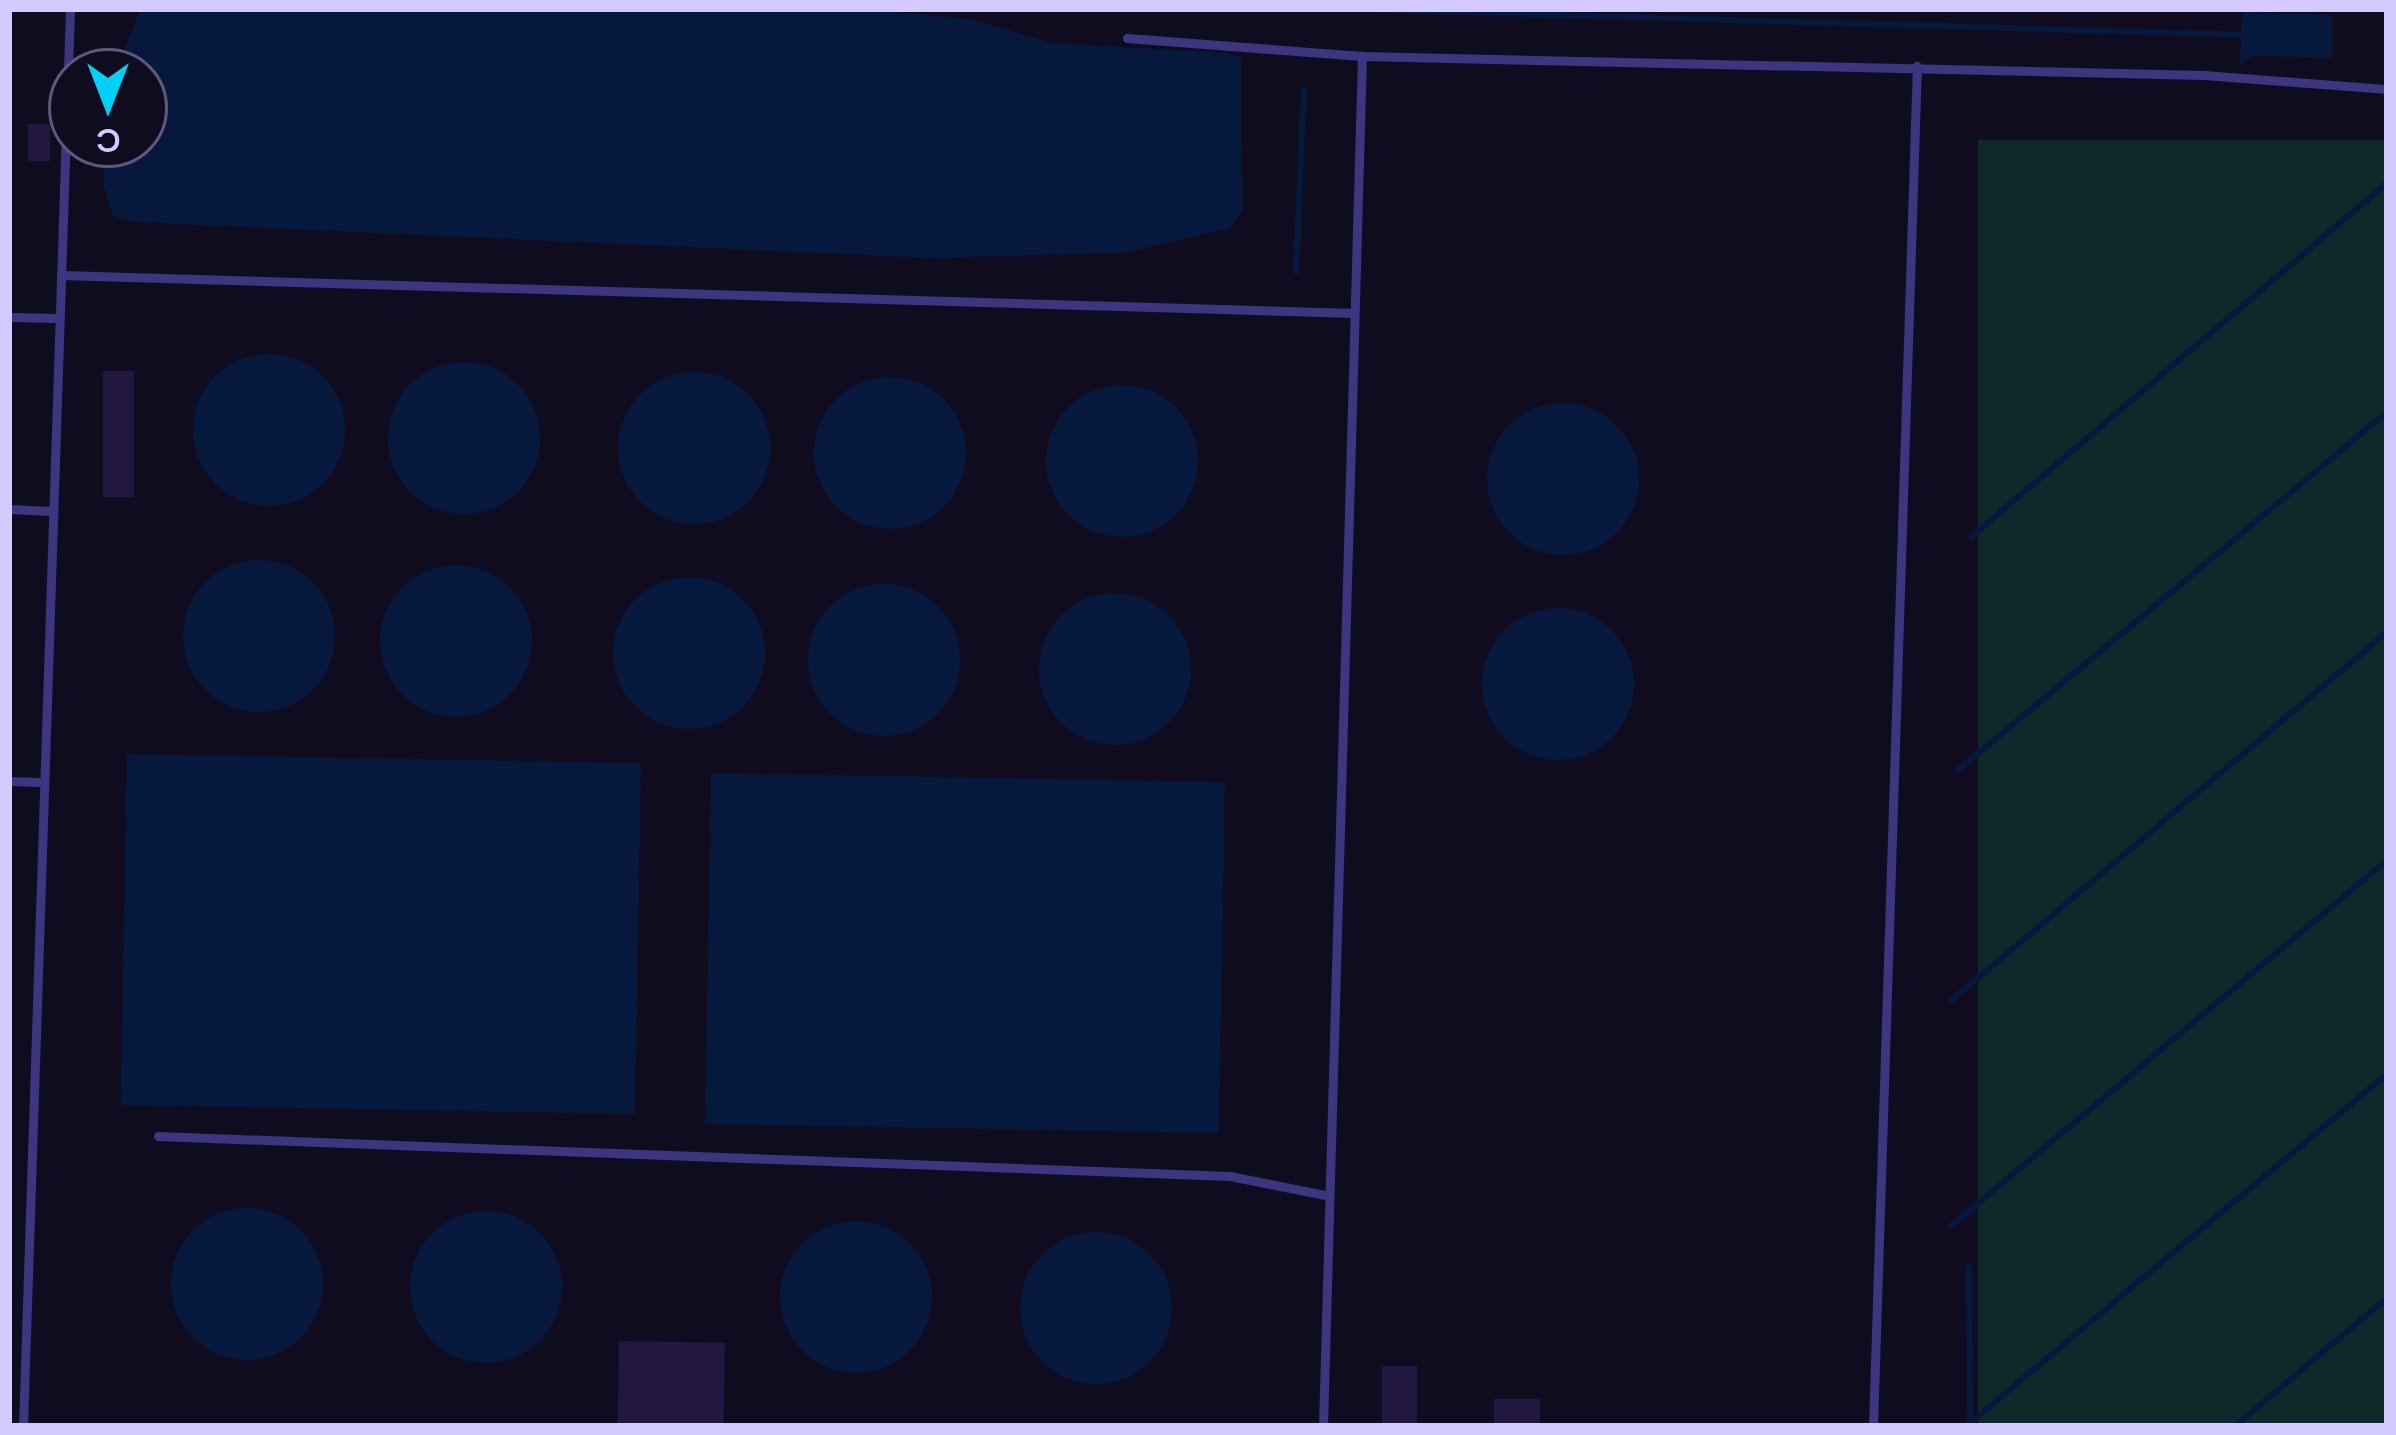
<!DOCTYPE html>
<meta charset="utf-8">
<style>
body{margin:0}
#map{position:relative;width:2396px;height:1435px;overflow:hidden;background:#100c20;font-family:Manrope,sans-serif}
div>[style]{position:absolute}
.green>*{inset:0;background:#0f292a;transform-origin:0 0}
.water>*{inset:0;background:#07183d;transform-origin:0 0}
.round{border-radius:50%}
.stream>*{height:6px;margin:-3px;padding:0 3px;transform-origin:3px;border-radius:3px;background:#07183d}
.building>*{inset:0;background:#221741;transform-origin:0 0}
.lane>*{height:9px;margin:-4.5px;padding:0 4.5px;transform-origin:4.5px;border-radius:4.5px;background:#3c3580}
span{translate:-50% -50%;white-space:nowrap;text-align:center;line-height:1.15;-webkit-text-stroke:9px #100c20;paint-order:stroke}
.frame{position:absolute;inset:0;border:12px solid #d3caff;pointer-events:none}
.north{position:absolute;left:48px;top:48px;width:120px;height:120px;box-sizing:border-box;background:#100c20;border:3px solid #5e5879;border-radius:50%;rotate:180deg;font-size:33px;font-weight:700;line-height:48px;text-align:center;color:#d3caff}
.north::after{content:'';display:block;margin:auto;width:42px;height:54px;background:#00d0f5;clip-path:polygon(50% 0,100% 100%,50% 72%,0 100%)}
</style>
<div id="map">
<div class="green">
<i style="left:2387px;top:140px;width:1286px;height:409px;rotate:90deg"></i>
</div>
<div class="water">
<i style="clip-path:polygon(140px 9px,864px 9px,971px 19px,1051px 43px,1227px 53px,1241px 58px,1242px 211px,1230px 228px,1124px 253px,930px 258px,134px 222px,113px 216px,103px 183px,107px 144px,144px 144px,144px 72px,116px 72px)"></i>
<i style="clip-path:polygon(2242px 12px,2332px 15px,2332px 58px,2252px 56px,2240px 66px)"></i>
<i class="round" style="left:193px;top:354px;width:152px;height:152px"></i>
<i class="round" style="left:388px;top:362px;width:152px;height:152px"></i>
<i class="round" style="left:618px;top:372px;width:152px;height:152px"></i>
<i class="round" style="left:814px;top:377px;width:152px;height:152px"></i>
<i class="round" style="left:1046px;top:385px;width:152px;height:152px"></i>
<i class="round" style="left:1487px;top:403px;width:152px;height:152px"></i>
<i class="round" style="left:183px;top:560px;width:152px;height:152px"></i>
<i class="round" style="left:380px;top:565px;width:152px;height:152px"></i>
<i class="round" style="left:613px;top:577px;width:152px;height:152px"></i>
<i class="round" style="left:808px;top:584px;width:152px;height:152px"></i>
<i class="round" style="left:1039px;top:593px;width:152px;height:152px"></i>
<i class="round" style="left:1482px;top:608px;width:152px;height:152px"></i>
<i style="left:127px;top:754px;width:514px;height:351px;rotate:1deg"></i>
<i style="left:711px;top:773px;width:514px;height:351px;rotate:1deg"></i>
<i class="round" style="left:171px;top:1208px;width:152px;height:152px"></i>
<i class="round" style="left:410px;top:1211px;width:152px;height:152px"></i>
<i class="round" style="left:780px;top:1221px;width:152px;height:152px"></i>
<i class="round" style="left:1020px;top:1232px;width:152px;height:152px"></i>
</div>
<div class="stream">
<i style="left:1352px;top:9px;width:896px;rotate:1.66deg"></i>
<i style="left:1296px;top:271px;width:182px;rotate:-87.5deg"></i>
<i style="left:1971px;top:537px;width:546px;rotate:-40.4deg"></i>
<i style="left:1958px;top:770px;width:559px;rotate:-39.84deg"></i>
<i style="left:1952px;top:1000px;width:570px;rotate:-40.23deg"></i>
<i style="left:1951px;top:1226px;width:569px;rotate:-40.01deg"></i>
<i style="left:1969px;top:1267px;width:156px;rotate:89.6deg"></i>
<i style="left:1966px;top:1426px;width:549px;rotate:-39.9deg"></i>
<i style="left:2235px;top:1426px;width:199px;rotate:-40.1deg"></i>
</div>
<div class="building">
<i style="left:28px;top:124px;width:22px;height:37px"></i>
<i style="left:103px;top:371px;width:31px;height:126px"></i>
<i style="left:619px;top:1341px;width:106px;height:85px;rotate:1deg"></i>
<i style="left:1382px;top:1366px;width:35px;height:60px"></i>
<i style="left:1494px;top:1399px;width:46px;height:27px"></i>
</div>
<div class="lane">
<i style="left:1127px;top:38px;width:236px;rotate:4.4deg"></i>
<i style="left:1362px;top:56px;width:842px;rotate:1.29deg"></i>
<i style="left:2204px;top:75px;width:184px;rotate:4.4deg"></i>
<i style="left:61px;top:275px;width:1293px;rotate:1.68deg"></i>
<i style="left:9px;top:317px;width:48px;rotate:1.2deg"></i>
<i style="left:9px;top:509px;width:42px;rotate:2.7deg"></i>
<i style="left:9px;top:781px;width:29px;rotate:2deg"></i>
<i style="left:158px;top:1136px;width:1073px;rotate:2.14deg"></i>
<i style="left:1230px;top:1176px;width:101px;rotate:11.4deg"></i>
<i style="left:23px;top:1426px;width:1418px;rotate:-88.1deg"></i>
<i style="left:1323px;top:1426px;width:1371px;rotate:-88.37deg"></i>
<i style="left:1873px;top:1426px;width:1361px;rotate:-88.15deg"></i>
</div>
<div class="frame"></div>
<div class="north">С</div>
</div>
